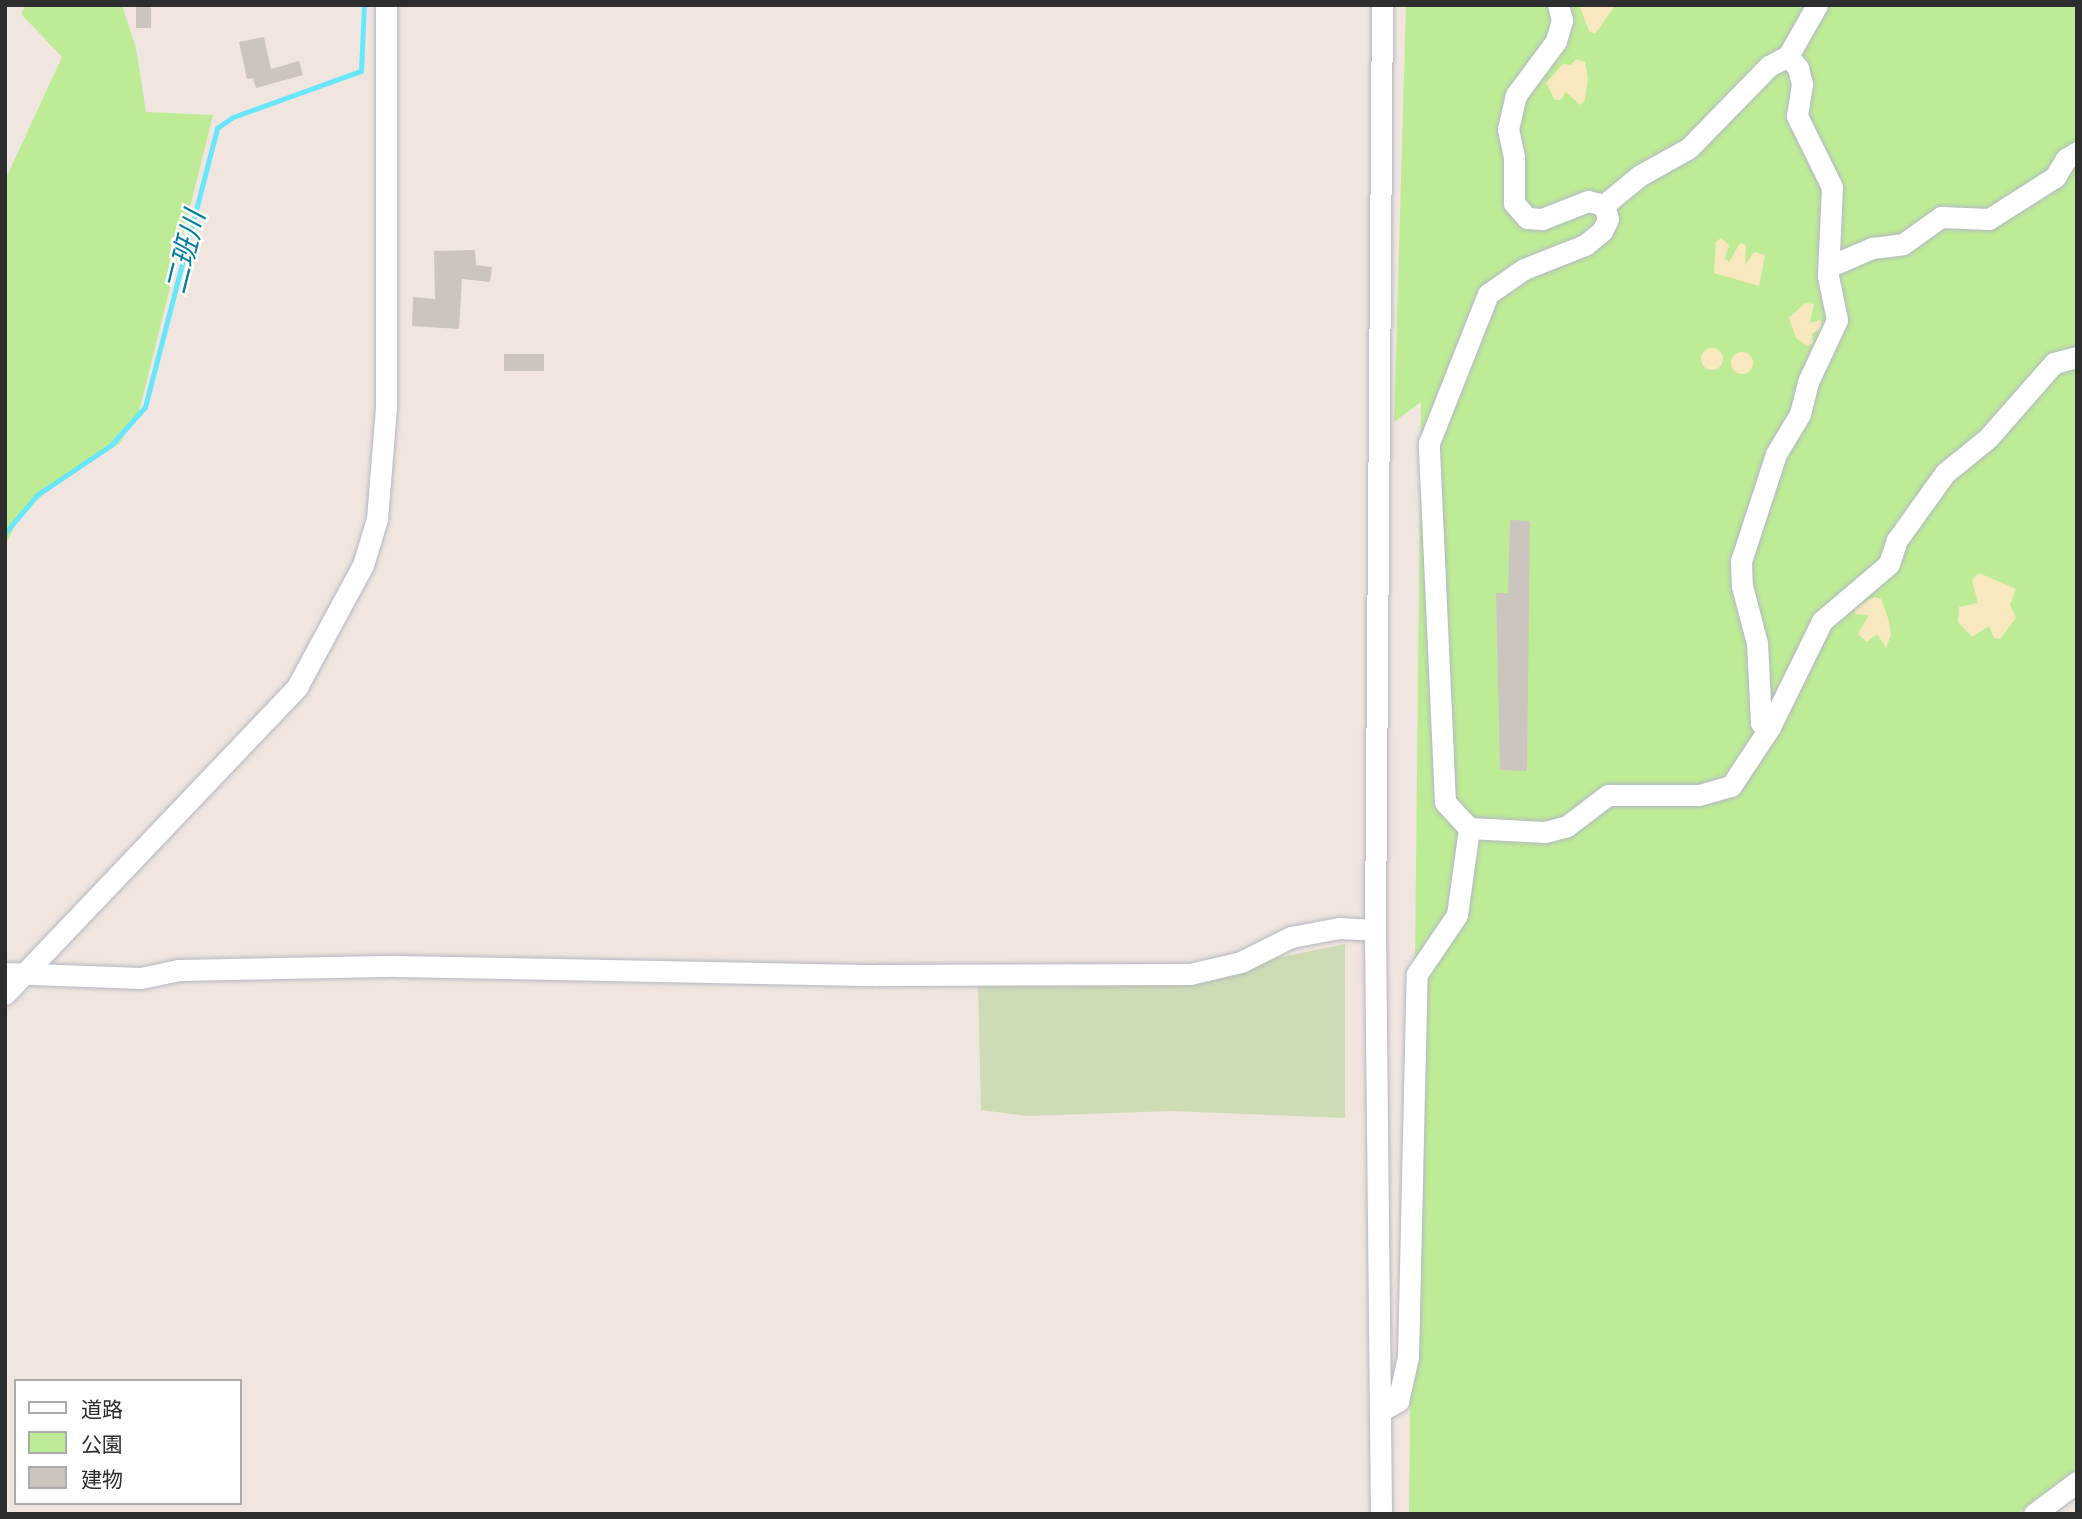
<!DOCTYPE html>
<meta charset="utf-8">
<style>
body{margin:0}
#map{position:relative;width:2082px;height:1519px;overflow:hidden;background:#f0e6df;font-family:"PT Sans Narrow","Noto Sans JP",sans-serif}
div>[style]{position:absolute}
.green>*{inset:0;background:#beec96}
.sand>*{inset:0;background:#f7e8c0}
.round{border-radius:50%}
.cemetery>*{inset:0;background:#cddcb4}
.stream>*{height:5px;margin:-2.5px;padding:0 2.5px;transform-origin:2.5px;border-radius:2.5px;background:#68e7fc}
.building>*{inset:0;background:#cbc5bd;transform-origin:0 0}
.roads{filter:drop-shadow(0 0 2px #b3b7c2) drop-shadow(0 0 2px #b3b7c2)}
.minor>*{height:21px;margin:-10.5px;padding:0 10.5px;transform-origin:10.5px;border-radius:10.5px;background:#fff}
span{translate:-50% -50%;white-space:nowrap;text-align:center;line-height:1.15;-webkit-text-stroke:5px #fff;paint-order:stroke}
.water-label{font-size:28px;color:#027d9f;font-style:italic}
.frame{position:absolute;inset:0;border:7px solid #2d2d2d;pointer-events:none}
.legend{position:absolute;left:14px;top:1379px;width:228px;height:126px;box-sizing:border-box;background:#fff;border:2px solid #ababab;margin:0;padding:9px 12px;list-style:none;font-size:21px;color:#2d2d2d}
.legend li{display:flex;align-items:center;gap:14px;height:35px}
.legend b{width:35px;border:2px solid #ababab}
</style>
<div id="map">
<div class="green">
<i style="clip-path:polygon(26px 5px,122px 5px,136px 48px,146px 112px,213px 115px,139px 412px,119px 444px,57px 481px,19px 518px,5px 546px,6px 178px,62px 57px,21px 14px)"></i>
<i style="clip-path:polygon(1406px 5px,2077px 5px,2077px 1474px,2016px 1514px,1409px 1514px,1421px 402px,1394px 422px)"></i>
</div>
<div class="sand">
<i style="clip-path:polygon(1579px 5px,1613px 5px,1614px 7px,1595px 34px,1589px 31px)"></i>
<i style="clip-path:polygon(1576px 59px,1585px 62px,1588px 78px,1585px 100px,1580px 105px,1566px 92px,1561px 100px,1555px 100px,1546px 83px,1563px 64px,1571px 65px)"></i>
<i style="clip-path:polygon(1721px 238px,1729px 245px,1725px 258px,1729px 262px,1740px 243px,1746px 245px,1745px 265px,1754px 252px,1765px 255px,1759px 286px,1714px 273px,1716px 242px)"></i>
<i style="clip-path:polygon(1805px 303px,1814px 304px,1810px 323px,1821px 320px,1821px 328px,1812px 334px,1813px 343px,1807px 346px,1796px 338px,1789px 318px)"></i>
<i class="round" style="left:1701px;top:348px;width:22px;height:22px"></i>
<i class="round" style="left:1731px;top:352px;width:22px;height:22px"></i>
<i style="clip-path:polygon(1979px 573px,2016px 589px,2010px 605px,2016px 618px,2000px 639px,1994px 638px,1989px 626px,1972px 637px,1958px 622px,1959px 607px,1978px 603px,1972px 580px)"></i>
<i style="clip-path:polygon(1874px 597px,1881px 599px,1889px 621px,1891px 635px,1886px 648px,1877px 634px,1867px 642px,1858px 634px,1869px 615px,1855px 614px,1855px 608px)"></i>
</div>
<div class="cemetery">
<i style="clip-path:polygon(1345px 944px,1345px 1118px,1171px 1111px,1029px 1116px,981px 1110px,978px 984px,1219px 977px,1277px 958px)"></i>
</div>
<div class="stream">
<i style="left:5px;top:533px;width:50px;rotate:-49.9deg"></i>
<i style="left:37px;top:495px;width:89px;rotate:-34deg"></i>
<i style="left:111px;top:445px;width:51px;rotate:-48.2deg"></i>
<i style="left:145px;top:407px;width:288px;rotate:-75.5deg"></i>
<i style="left:217px;top:128px;width:19px;rotate:-35deg"></i>
<i style="left:233px;top:117px;width:136px;rotate:-19.8deg"></i>
<i style="left:361px;top:71px;width:66px;rotate:-87.4deg"></i>
</div>
<div class="building">
<i style="left:136px;top:5px;width:15px;height:23px"></i>
<i style="clip-path:polygon(264px 37px,271px 69px,299px 61px,303px 75px,256px 88px,253px 78px,247px 79px,239px 42px)"></i>
<i style="clip-path:polygon(475px 250px,476px 265px,492px 267px,490px 282px,462px 279px,459px 329px,412px 326px,413px 297px,435px 299px,434px 251px)"></i>
<i style="left:544px;top:354px;width:17px;height:40px;rotate:90deg"></i>
<i style="clip-path:polygon(1510px 520px,1530px 521px,1527px 771px,1500px 770px,1496px 593px,1508px 593px)"></i>
</div>
<div class="roads">
<div class="minor">
<i style="left:1788px;top:56px;width:59px;rotate:-60.4deg"></i>
<i style="left:1604px;top:205px;width:45px;rotate:-39.6deg"></i>
<i style="left:1639px;top:176px;width:57px;rotate:-29.2deg"></i>
<i style="left:1689px;top:148px;width:115px;rotate:-45.7deg"></i>
<i style="left:1769px;top:66px;width:21px;rotate:-28deg"></i>
<i style="left:1788px;top:56px;width:16px;rotate:50deg"></i>
<i style="left:1798px;top:68px;width:16px;rotate:76deg"></i>
<i style="left:1802px;top:84px;width:32px;rotate:99deg"></i>
<i style="left:1797px;top:116px;width:79px;rotate:63.8deg"></i>
<i style="left:1832px;top:187px;width:89px;rotate:92.6deg"></i>
<i style="left:1828px;top:276px;width:45px;rotate:78.4deg"></i>
<i style="left:1837px;top:320px;width:68px;rotate:115.1deg"></i>
<i style="left:1808px;top:382px;width:33px;rotate:104deg"></i>
<i style="left:1800px;top:414px;width:47px;rotate:121deg"></i>
<i style="left:1776px;top:454px;width:113px;rotate:108.1deg"></i>
<i style="left:1741px;top:561px;width:25px;rotate:88deg"></i>
<i style="left:1742px;top:586px;width:59px;rotate:75.3deg"></i>
<i style="left:1757px;top:643px;width:80px;rotate:87.1deg"></i>
<i style="left:1761px;top:723px;width:10px;rotate:24deg"></i>
<i style="left:1830px;top:266px;width:46px;rotate:-23.2deg"></i>
<i style="left:1872px;top:248px;width:31px;rotate:-7deg"></i>
<i style="left:1903px;top:244px;width:47px;rotate:-35.4deg"></i>
<i style="left:1941px;top:217px;width:48px;rotate:2.4deg"></i>
<i style="left:1989px;top:219px;width:78px;rotate:-32.5deg"></i>
<i style="left:2055px;top:177px;width:21px;rotate:-59deg"></i>
<i style="left:2066px;top:159px;width:13px;rotate:-32deg"></i>
<i style="left:1469px;top:828px;width:35px;rotate:-133deg"></i>
<i style="left:1445px;top:802px;width:359px;rotate:-92.6deg"></i>
<i style="left:1429px;top:443px;width:160px;rotate:-68.4deg"></i>
<i style="left:1488px;top:294px;width:44px;rotate:-34.8deg"></i>
<i style="left:1524px;top:269px;width:66px;rotate:-21.5deg"></i>
<i style="left:1585px;top:245px;width:22px;rotate:-39deg"></i>
<i style="left:1602px;top:231px;width:13px;rotate:-63deg"></i>
<i style="left:1608px;top:219px;width:15px;rotate:-106deg"></i>
<i style="left:1604px;top:205px;width:16px;rotate:-166deg"></i>
<i style="left:1588px;top:201px;width:49px;rotate:158.6deg"></i>
<i style="left:1542px;top:219px;width:15px;rotate:-176deg"></i>
<i style="left:1527px;top:218px;width:20px;rotate:-131deg"></i>
<i style="left:1514px;top:203px;width:46px;rotate:-90deg"></i>
<i style="left:1514px;top:157px;width:29px;rotate:-102deg"></i>
<i style="left:1508px;top:129px;width:35px;rotate:-77deg"></i>
<i style="left:1516px;top:95px;width:67px;rotate:-53.5deg"></i>
<i style="left:1556px;top:41px;width:22px;rotate:-74deg"></i>
<i style="left:1562px;top:20px;width:16px;rotate:-105deg"></i>
<i style="left:5px;top:973px;width:136px;rotate:2.1deg"></i>
<i style="left:141px;top:978px;width:39px;rotate:-12deg"></i>
<i style="left:179px;top:970px;width:217px;rotate:-1.1deg"></i>
<i style="left:396px;top:966px;width:481px;rotate:1.1deg"></i>
<i style="left:877px;top:975px;width:313px;rotate:-0.2deg"></i>
<i style="left:1190px;top:974px;width:52px;rotate:-13.2deg"></i>
<i style="left:1241px;top:962px;width:56px;rotate:-26.6deg"></i>
<i style="left:1291px;top:937px;width:49px;rotate:-10.6deg"></i>
<i style="left:1339px;top:928px;width:36px;rotate:3deg"></i>
<i style="left:5px;top:994px;width:424px;rotate:-46.4deg"></i>
<i style="left:297px;top:687px;width:139px;rotate:-61.6deg"></i>
<i style="left:363px;top:565px;width:48px;rotate:-73.1deg"></i>
<i style="left:377px;top:519px;width:112px;rotate:-85.4deg"></i>
<i style="left:386px;top:407px;width:402px;rotate:-90deg"></i>
<i style="left:1380px;top:1411px;width:21px;rotate:-29deg"></i>
<i style="left:1398px;top:1401px;width:45px;rotate:-77.2deg"></i>
<i style="left:1408px;top:1357px;width:383px;rotate:-88.7deg"></i>
<i style="left:1417px;top:974px;width:71px;rotate:-55.9deg"></i>
<i style="left:1457px;top:915px;width:88px;rotate:-82.1deg"></i>
<i style="left:1469px;top:828px;width:76px;rotate:3deg"></i>
<i style="left:1545px;top:832px;width:23px;rotate:-15deg"></i>
<i style="left:1567px;top:826px;width:51px;rotate:-37.1deg"></i>
<i style="left:1608px;top:795px;width:91px"></i>
<i style="left:1699px;top:795px;width:33px;rotate:-16deg"></i>
<i style="left:1731px;top:786px;width:71px;rotate:-56.5deg"></i>
<i style="left:1770px;top:727px;width:118px;rotate:-63.9deg"></i>
<i style="left:1822px;top:621px;width:88px;rotate:-40.4deg"></i>
<i style="left:1889px;top:564px;width:25px;rotate:-72deg"></i>
<i style="left:1897px;top:540px;width:82px;rotate:-54.4deg"></i>
<i style="left:1945px;top:473px;width:55px;rotate:-39.1deg"></i>
<i style="left:1988px;top:438px;width:100px;rotate:-48.7deg"></i>
<i style="left:2054px;top:363px;width:24px;rotate:-15deg"></i>
<i style="left:1381px;top:1514px;width:584px;rotate:-90.59deg"></i>
<i style="left:1375px;top:930px;width:925px;rotate:-89.57deg"></i>
<i style="left:2034px;top:1514px;width:54px;rotate:-36.7deg"></i>
</div>
</div>
<div class="water-label">
<span style="left:185px;top:252px;rotate:-76deg">二班川</span>
</div>
<div class="frame"></div>
<ul class="legend">
<li><b style="height:9px;background:#fff"></b>道路</li>
<li><b style="height:19px;background:#beec96"></b>公園</li>
<li><b style="height:19px;background:#cbc5bd"></b>建物</li>
</ul>
</div>
